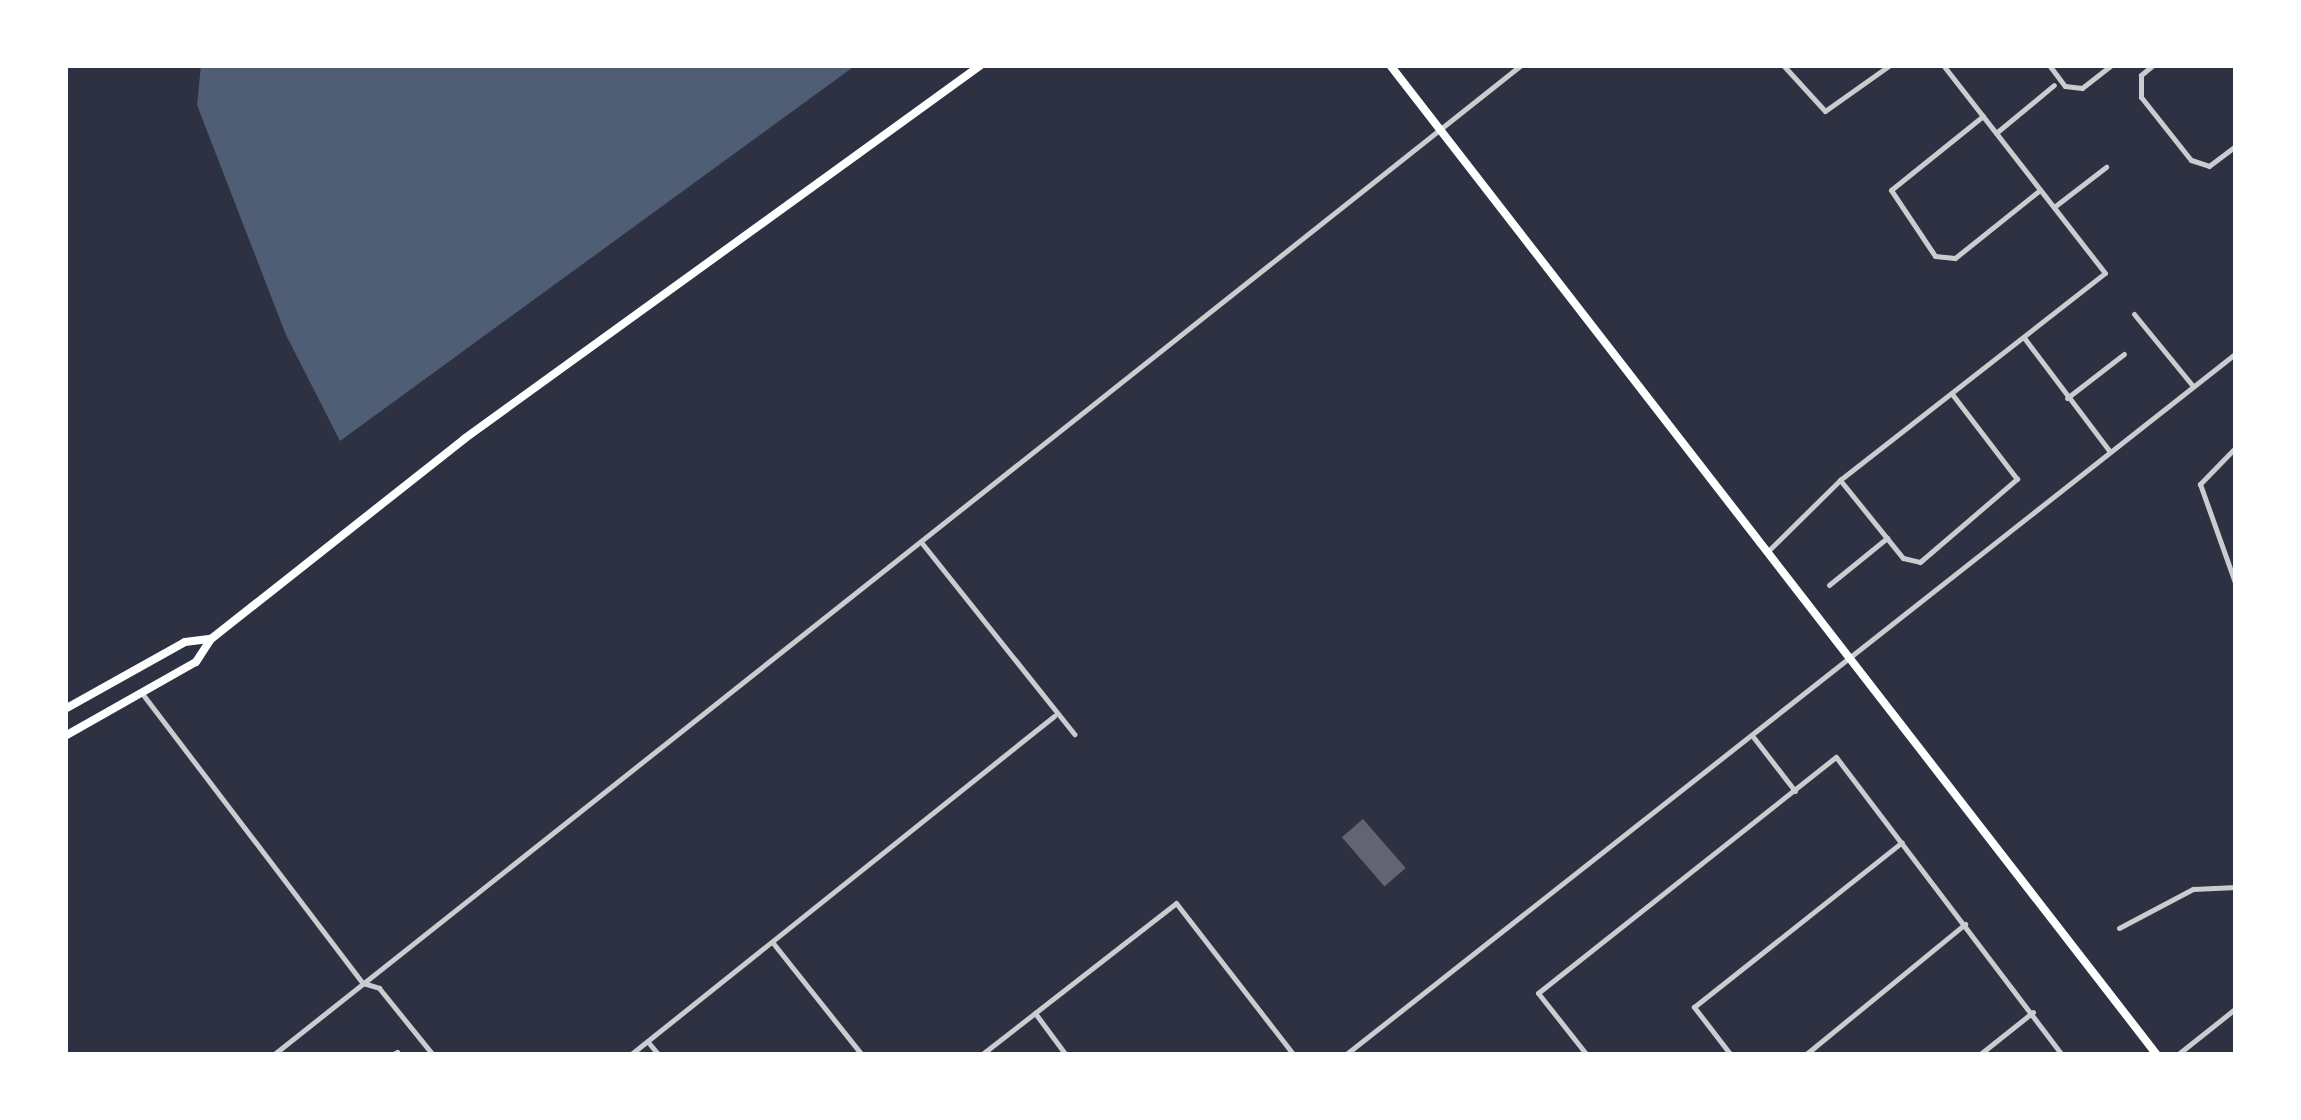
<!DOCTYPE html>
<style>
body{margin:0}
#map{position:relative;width:2301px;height:1120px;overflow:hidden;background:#2d3142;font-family:"Nunito Sans",sans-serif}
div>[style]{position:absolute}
.water>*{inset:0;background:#4f5d75}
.building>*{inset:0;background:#626471;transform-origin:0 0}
.minor>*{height:5px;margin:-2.5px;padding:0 2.5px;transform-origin:2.5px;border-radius:2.5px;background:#caccd0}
.secondary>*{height:8px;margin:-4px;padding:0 4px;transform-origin:4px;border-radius:4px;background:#fff}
.primary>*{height:8px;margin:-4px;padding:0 4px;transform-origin:4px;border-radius:4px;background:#fff}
span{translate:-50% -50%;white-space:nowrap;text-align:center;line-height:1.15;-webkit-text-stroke:8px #fff;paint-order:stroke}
.frame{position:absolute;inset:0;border:68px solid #fff;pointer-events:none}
</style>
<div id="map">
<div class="water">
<i style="clip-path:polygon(201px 65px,856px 65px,340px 441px,286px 335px,197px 105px)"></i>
</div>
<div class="building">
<i style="left:1363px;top:819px;width:65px;height:28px;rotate:49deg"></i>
</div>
<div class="minor">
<i style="left:1783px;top:65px;width:62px;rotate:47.6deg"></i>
<i style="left:1825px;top:111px;width:80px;rotate:-35.3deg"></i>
<i style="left:2049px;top:65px;width:26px;rotate:53deg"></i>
<i style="left:2065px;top:86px;width:17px;rotate:7deg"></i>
<i style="left:2082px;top:88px;width:37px;rotate:-38deg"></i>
<i style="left:2153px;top:65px;width:16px;rotate:140deg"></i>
<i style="left:2141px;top:75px;width:22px;rotate:90deg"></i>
<i style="left:2141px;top:97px;width:80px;rotate:51.6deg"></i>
<i style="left:2191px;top:160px;width:19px;rotate:18deg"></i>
<i style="left:2209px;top:166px;width:34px;rotate:-37deg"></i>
<i style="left:1983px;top:116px;width:118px;rotate:141.2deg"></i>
<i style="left:1891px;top:190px;width:79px;rotate:56.3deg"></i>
<i style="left:1935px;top:256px;width:20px;rotate:6deg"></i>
<i style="left:1955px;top:258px;width:109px;rotate:-38.7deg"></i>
<i style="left:1996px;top:133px;width:75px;rotate:-39.6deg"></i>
<i style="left:2054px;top:207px;width:66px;rotate:-37.6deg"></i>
<i style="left:2134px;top:314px;width:93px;rotate:50.7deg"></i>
<i style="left:2025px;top:339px;width:141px;rotate:53deg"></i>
<i style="left:2067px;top:398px;width:72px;rotate:-37.7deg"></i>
<i style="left:2236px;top:447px;width:52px;rotate:134.2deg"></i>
<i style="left:2200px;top:484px;width:107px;rotate:70.4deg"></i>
<i style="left:1840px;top:480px;width:100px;rotate:51.1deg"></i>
<i style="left:1903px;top:558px;width:17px;rotate:13deg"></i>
<i style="left:1920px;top:562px;width:128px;rotate:-40.6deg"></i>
<i style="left:2017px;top:479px;width:107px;rotate:-127.4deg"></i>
<i style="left:921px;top:542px;width:246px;rotate:51.4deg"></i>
<i style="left:1767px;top:552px;width:103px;rotate:-44.6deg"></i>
<i style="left:1840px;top:480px;width:336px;rotate:-38deg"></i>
<i style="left:2105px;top:273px;width:264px;rotate:-127.9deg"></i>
<i style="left:1829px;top:585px;width:75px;rotate:-39deg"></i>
<i style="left:144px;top:696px;width:361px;rotate:52.7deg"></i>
<i style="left:363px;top:983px;width:17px;rotate:17deg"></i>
<i style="left:379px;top:988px;width:86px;rotate:51.1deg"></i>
<i style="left:1754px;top:738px;width:67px;rotate:52.3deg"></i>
<i style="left:2119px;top:928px;width:84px;rotate:-27.8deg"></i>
<i style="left:2193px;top:889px;width:43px;rotate:-2.7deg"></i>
<i style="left:773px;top:943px;width:143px;rotate:51.5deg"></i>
<i style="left:1035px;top:1013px;width:52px;rotate:53.6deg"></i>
<i style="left:648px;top:1042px;width:17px;rotate:50deg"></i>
<i style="left:273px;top:1055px;width:1593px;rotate:-38.42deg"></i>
<i style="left:392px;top:1055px;width:6px;rotate:-31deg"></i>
<i style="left:630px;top:1055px;width:543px;rotate:-38.64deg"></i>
<i style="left:981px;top:1055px;width:247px;rotate:-37.9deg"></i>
<i style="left:1176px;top:903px;width:192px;rotate:52.2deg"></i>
<i style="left:1345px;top:1055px;width:1134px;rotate:-38.23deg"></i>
<i style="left:1587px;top:1055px;width:79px;rotate:-128.3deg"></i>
<i style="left:1538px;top:993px;width:380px;rotate:-38.4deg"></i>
<i style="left:1836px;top:757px;width:374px;rotate:52.8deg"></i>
<i style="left:1731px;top:1055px;width:61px;rotate:-127.6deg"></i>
<i style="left:1694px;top:1007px;width:265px;rotate:-38.4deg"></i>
<i style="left:1805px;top:1055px;width:207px;rotate:-39.3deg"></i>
<i style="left:1979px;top:1055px;width:69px;rotate:-38.5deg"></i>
<i style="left:2177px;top:1055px;width:75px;rotate:-38.5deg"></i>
</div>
<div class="secondary">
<i style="left:1390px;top:65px;width:1252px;rotate:52.23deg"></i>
</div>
<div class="primary">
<i style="left:65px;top:709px;width:137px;rotate:-29.2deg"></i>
<i style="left:185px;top:642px;width:26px;rotate:-7deg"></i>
<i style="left:65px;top:736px;width:150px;rotate:-29.5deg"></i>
<i style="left:196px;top:662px;width:27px;rotate:-57deg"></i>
<i style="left:211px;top:639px;width:323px;rotate:-38.3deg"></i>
<i style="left:464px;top:439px;width:638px;rotate:-35.88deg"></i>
</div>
<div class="frame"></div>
</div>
